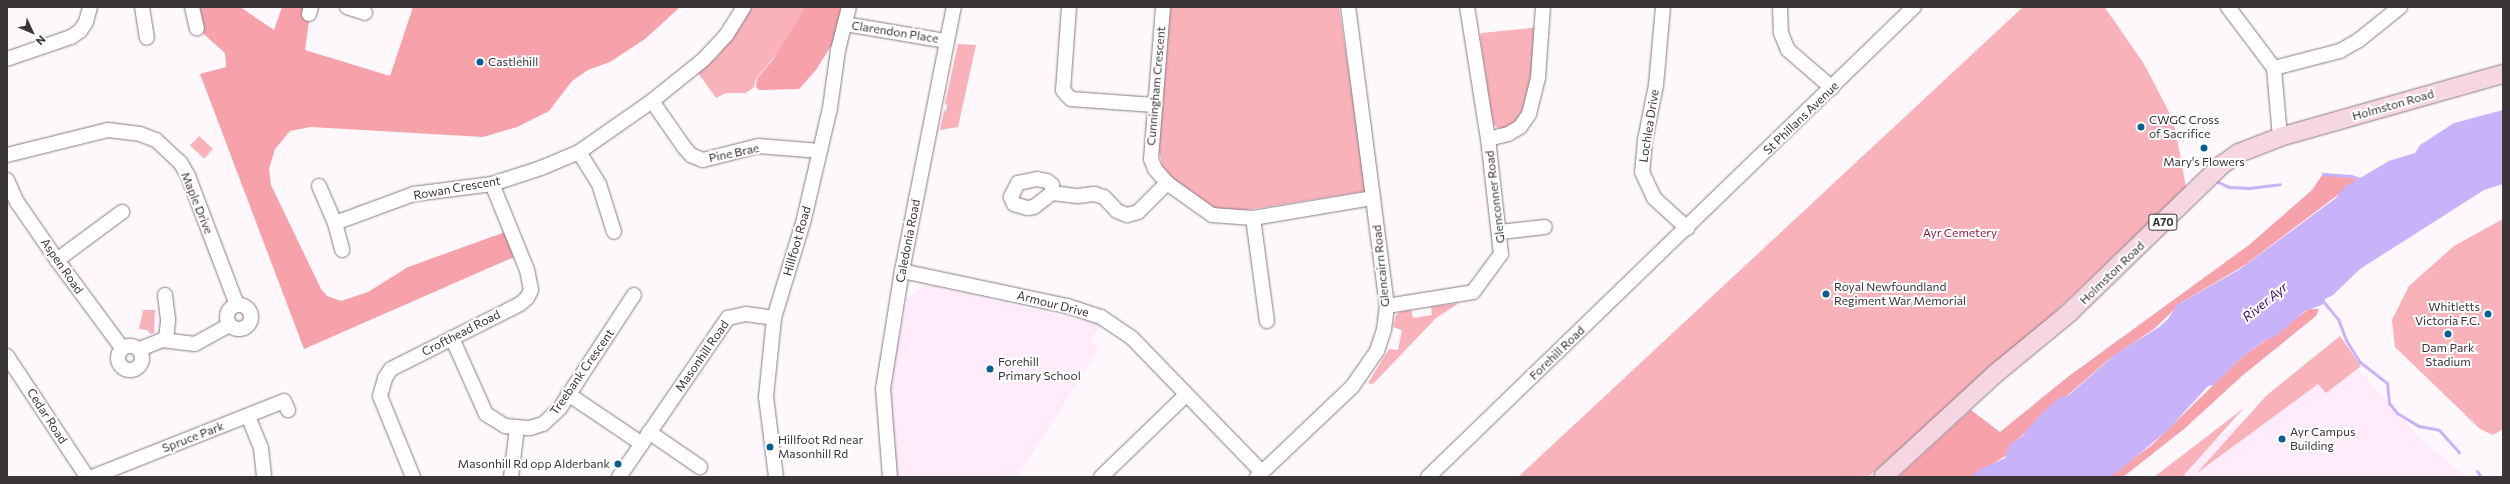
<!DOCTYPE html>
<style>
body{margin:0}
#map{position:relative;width:2510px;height:484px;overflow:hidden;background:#fef8fc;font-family:Commissioner,sans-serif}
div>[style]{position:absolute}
.built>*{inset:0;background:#ffebf9}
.green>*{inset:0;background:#f9b2b9;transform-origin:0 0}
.forest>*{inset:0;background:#f7a2ab}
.water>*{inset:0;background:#c8b3fa}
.stream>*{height:3px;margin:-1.5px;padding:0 1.5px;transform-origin:1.5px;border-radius:1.5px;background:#c8b3fa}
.roads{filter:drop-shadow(0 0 1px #877b84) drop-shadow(0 0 1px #877b84)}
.minor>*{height:14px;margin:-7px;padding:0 7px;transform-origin:7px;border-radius:7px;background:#fff}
.minor>.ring{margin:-7px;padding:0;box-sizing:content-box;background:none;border:14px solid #fff;border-radius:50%}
.major>*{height:18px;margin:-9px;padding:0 9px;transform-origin:9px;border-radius:9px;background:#f7d6e3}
.dots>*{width:11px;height:11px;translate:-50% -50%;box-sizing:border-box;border:2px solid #fff;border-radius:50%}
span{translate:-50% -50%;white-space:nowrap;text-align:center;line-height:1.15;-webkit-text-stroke:4px #fff;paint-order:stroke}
.shield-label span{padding:1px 3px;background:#fff;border:1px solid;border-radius:3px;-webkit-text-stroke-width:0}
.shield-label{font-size:11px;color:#3a3538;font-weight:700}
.street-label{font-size:12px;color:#3a3538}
.poi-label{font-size:12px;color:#3a3538}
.left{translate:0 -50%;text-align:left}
.right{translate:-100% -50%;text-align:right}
.park-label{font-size:12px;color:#941939}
.water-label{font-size:13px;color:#3c0772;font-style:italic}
.frame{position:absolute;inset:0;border:8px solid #3a3538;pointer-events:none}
.north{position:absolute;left:12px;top:12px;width:40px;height:40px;-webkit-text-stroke:3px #fff;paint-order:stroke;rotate:134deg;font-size:11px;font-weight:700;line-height:16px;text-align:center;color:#3a3538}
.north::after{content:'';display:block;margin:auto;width:14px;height:18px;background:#3a3538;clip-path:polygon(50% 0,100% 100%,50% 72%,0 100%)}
</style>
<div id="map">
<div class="built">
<i style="clip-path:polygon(926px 285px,1102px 325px,1090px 340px,1100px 348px,1017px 477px,896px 477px,889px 390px,907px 298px)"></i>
<i style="clip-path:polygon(2344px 353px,2420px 438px,2466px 477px,2160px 477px)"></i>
</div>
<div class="green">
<i style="clip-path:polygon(751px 7px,805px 7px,778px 52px,756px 79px,754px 87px,746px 93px,726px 93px,716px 98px,698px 73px,717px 57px,740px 28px)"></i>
<i style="clip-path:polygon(1169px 7px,1339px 7px,1367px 191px,1240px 211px,1215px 209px,1171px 179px,1162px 165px,1158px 146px)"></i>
<i style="clip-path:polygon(2023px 7px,2104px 7px,2108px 12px,2144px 64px,2168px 110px,2175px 128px,2186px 187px,2032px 334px,1868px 477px,1518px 477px)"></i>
<i style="clip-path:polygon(1541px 27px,1524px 116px,1506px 129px,1498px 128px,1493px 124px,1480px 36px,1482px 33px)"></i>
<i style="clip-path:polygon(958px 44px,976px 45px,958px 127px,940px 130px,944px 111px,946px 111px,947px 105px,945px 104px)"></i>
<i style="left:199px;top:136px;width:19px;height:13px;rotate:43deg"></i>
<i style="clip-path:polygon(2503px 219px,2503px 429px,2493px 435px,2480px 429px,2395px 347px,2392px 320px,2409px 286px,2454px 246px)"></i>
<i style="clip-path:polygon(1459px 303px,1436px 318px,1373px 384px,1368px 383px,1389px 349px,1398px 350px,1402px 330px,1393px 327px,1396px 315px,1400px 312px,1411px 310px,1413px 318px,1432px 315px,1431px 307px)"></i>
<i style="clip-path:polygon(143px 310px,155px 310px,154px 333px,150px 334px,147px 330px,139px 329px)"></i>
<i style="clip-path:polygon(2340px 336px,2361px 366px,2326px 393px,2318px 384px,2197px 473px,2267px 395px)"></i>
<i style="clip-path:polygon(2244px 408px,2182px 477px,2154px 477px)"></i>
</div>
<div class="forest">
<i style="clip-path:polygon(192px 7px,240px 7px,274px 30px,282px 7px,311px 7px,305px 50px,390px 76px,413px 7px,680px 7px,645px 39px,610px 62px,588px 70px,572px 81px,549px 111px,517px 127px,483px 137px,311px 127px,290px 131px,275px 149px,269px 169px,271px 185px,321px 289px,327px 296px,341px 301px,368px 292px,408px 267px,511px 230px,521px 254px,304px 349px,200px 74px,226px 67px,225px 53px,197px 28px)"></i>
<i style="clip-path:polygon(805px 7px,849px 7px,845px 24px,816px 70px,799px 89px,759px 90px,756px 87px,757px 79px,774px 58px)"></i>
<i style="clip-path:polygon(2323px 174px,2359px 179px,2245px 265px,2182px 302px,2154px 329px,2109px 359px,2013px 443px,2007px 455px,1971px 477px,1898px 477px,1971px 410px,2000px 432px,2069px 376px,2249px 245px,2312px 190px)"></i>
<i style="clip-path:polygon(2309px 309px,2319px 309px,2316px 316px,2243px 375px,2184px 429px,2123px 477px,2108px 477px,2152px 445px,2241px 358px)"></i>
</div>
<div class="water">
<i style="clip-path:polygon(2503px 110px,2503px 184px,2484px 190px,2360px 269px,2333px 295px,2325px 299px,2324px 304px,2305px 311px,2276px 336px,2264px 341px,2241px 358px,2214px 385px,2208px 386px,2168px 430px,2120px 470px,2109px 477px,1970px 477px,1980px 469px,2005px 458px,2009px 445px,2022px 436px,2041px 414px,2059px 398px,2069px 395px,2114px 355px,2159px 327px,2168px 319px,2177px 305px,2240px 269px,2336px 198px,2343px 188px,2389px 161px,2415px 153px,2420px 145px,2454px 123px)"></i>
</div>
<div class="stream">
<i style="left:2323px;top:174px;width:28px;rotate:4deg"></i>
<i style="left:2351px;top:176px;width:13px;rotate:18deg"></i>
<i style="left:2216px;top:181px;width:14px;rotate:25deg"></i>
<i style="left:2229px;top:187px;width:20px;rotate:3deg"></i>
<i style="left:2249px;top:188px;width:31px;rotate:-7deg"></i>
<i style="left:2322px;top:300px;width:25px;rotate:50deg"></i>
<i style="left:2338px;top:319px;width:22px;rotate:69deg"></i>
<i style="left:2346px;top:340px;width:26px;rotate:58deg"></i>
<i style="left:2360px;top:362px;width:34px;rotate:38deg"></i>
<i style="left:2387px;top:383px;width:20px;rotate:84deg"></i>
<i style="left:2389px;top:403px;width:13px;rotate:51deg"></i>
<i style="left:2397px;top:413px;width:26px;rotate:31deg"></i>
<i style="left:2419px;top:426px;width:20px;rotate:11deg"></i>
<i style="left:2439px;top:430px;width:30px;rotate:48deg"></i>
<i style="left:2477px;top:471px;width:7px;rotate:56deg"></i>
</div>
<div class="roads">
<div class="minor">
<i style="left:142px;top:7px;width:31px;rotate:81deg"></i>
<i style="left:192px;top:7px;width:22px;rotate:77deg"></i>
<i style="left:347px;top:7px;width:19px;rotate:18deg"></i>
<i style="left:1069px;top:7px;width:83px;rotate:94.1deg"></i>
<i style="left:1063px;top:90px;width:6px;rotate:51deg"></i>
<i style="left:1067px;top:95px;width:6px;rotate:45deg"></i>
<i style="left:1071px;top:99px;width:83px;rotate:4.1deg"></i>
<i style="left:1163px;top:7px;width:152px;rotate:94.5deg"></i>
<i style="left:1151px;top:159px;width:11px;rotate:68deg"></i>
<i style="left:1155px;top:169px;width:18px;rotate:49deg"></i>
<i style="left:1167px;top:183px;width:55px;rotate:35.4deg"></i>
<i style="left:1212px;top:215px;width:41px;rotate:4.2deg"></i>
<i style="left:1253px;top:218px;width:122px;rotate:-9.5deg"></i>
<i style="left:1663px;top:7px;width:78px;rotate:95.1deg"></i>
<i style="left:1656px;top:85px;width:56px;rotate:101.3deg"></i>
<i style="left:1645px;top:140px;width:32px;rotate:95deg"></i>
<i style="left:1642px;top:172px;width:29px;rotate:65deg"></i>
<i style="left:1654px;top:198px;width:45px;rotate:42.3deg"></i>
<i style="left:1780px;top:7px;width:26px;rotate:88deg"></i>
<i style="left:1781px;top:33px;width:18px;rotate:68deg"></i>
<i style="left:1788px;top:50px;width:58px;rotate:40.8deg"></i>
<i style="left:2228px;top:7px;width:76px;rotate:53deg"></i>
<i style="left:309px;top:14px;width:7px;rotate:-74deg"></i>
<i style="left:845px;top:24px;width:102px;rotate:9.6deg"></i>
<i style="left:7px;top:59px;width:68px;rotate:-19deg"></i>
<i style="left:71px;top:37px;width:11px;rotate:-34deg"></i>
<i style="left:80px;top:31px;width:11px;rotate:-56deg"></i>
<i style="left:86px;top:22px;width:16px;rotate:-75deg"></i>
<i style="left:652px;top:101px;width:56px;rotate:55.2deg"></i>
<i style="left:684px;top:147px;width:11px;rotate:49deg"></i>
<i style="left:691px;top:155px;width:13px;rotate:23deg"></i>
<i style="left:703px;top:160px;width:57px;rotate:-14.3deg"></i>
<i style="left:758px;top:146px;width:62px;rotate:4.6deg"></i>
<i style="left:2280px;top:137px;width:69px;rotate:-95deg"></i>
<i style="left:2274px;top:68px;width:68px;rotate:-14.4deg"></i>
<i style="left:2340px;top:51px;width:22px;rotate:-30deg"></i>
<i style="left:2359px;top:40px;width:53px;rotate:-38.8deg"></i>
<i style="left:1488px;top:139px;width:21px;rotate:-14deg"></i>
<i style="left:1508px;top:134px;width:14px;rotate:-30deg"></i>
<i style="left:1520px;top:127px;width:16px;rotate:-55deg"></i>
<i style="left:1529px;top:114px;width:37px;rotate:-76deg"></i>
<i style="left:1538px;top:78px;width:71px;rotate:-86deg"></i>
<i style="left:579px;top:152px;width:38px;rotate:58deg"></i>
<i style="left:599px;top:184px;width:50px;rotate:72.6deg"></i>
<i style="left:7px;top:155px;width:104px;rotate:-13.9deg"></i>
<i style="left:108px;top:130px;width:32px;rotate:7deg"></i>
<i style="left:140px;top:134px;width:17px;rotate:21deg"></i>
<i style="left:156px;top:140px;width:33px;rotate:43deg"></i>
<i style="left:180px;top:162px;width:16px;rotate:60deg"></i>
<i style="left:188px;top:176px;width:138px;rotate:69.2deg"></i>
<i style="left:7px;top:180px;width:24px;rotate:66deg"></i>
<i style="left:17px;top:202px;width:70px;rotate:55.4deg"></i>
<i style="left:57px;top:260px;width:109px;rotate:53.5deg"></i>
<i style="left:319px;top:186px;width:40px;rotate:66.6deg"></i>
<i style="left:335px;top:223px;width:28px;rotate:75deg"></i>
<i style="left:1052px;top:193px;width:8px;rotate:-90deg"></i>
<i style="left:1052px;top:185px;width:6px;rotate:-141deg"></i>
<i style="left:1047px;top:181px;width:10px;rotate:-169deg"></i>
<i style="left:1037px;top:179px;width:19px;rotate:168deg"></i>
<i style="left:1018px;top:183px;width:16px;rotate:117deg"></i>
<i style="left:1011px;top:197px;width:8px;rotate:67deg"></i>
<i style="left:1014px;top:204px;width:14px;rotate:17deg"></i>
<i style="left:1027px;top:208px;width:7px;rotate:-8deg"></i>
<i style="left:1034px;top:207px;width:23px;rotate:-38deg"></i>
<i style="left:1052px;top:193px;width:26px;rotate:7deg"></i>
<i style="left:1078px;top:196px;width:16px;rotate:-7deg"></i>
<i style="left:1094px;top:194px;width:10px;rotate:17deg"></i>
<i style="left:1104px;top:197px;width:19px;rotate:47deg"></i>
<i style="left:1117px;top:211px;width:11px;rotate:22deg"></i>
<i style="left:1127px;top:215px;width:11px;rotate:-15deg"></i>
<i style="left:1138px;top:212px;width:41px;rotate:-45deg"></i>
<i style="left:1253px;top:218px;width:104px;rotate:82.3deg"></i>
<i style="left:335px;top:223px;width:84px;rotate:-20.2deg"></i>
<i style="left:414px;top:194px;width:79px;rotate:-7.3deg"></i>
<i style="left:492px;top:184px;width:52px;rotate:-18.1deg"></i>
<i style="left:541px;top:168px;width:41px;rotate:-22.8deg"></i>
<i style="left:579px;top:152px;width:89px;rotate:-34.9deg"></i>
<i style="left:652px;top:101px;width:65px;rotate:-38.8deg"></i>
<i style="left:703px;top:60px;width:35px;rotate:-47deg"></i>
<i style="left:727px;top:34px;width:32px;rotate:-58deg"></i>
<i style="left:1500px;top:232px;width:45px;rotate:-6.3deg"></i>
<i style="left:57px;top:260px;width:81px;rotate:-36.4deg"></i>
<i style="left:902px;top:271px;width:169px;rotate:12deg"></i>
<i style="left:1067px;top:306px;width:36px;rotate:18deg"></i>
<i style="left:1101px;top:317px;width:37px;rotate:34deg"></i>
<i style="left:1132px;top:338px;width:187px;rotate:45.9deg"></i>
<i style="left:165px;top:295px;width:26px;rotate:83deg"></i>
<i style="left:168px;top:321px;width:19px;rotate:96deg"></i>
<i class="ring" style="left:227px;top:305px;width:10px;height:10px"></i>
<i style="left:1387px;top:306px;width:87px;rotate:-9.2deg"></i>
<i style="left:1473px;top:292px;width:47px;rotate:-53.6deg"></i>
<i style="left:1501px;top:254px;width:116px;rotate:-96.4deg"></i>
<i style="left:1488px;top:139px;width:134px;rotate:-99deg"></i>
<i style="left:452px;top:338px;width:83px;rotate:65.9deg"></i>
<i style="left:486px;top:414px;width:22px;rotate:32deg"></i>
<i style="left:505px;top:426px;width:25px;rotate:5deg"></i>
<i style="left:530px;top:428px;width:14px;rotate:-17deg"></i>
<i style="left:543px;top:424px;width:23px;rotate:-43deg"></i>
<i style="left:560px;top:408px;width:135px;rotate:-56.8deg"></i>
<i class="ring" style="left:118px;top:346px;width:10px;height:10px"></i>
<i style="left:140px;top:349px;width:24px;rotate:-22deg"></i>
<i style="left:162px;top:340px;width:33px;rotate:7deg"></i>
<i style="left:195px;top:344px;width:39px;rotate:-29deg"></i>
<i style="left:7px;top:356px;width:145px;rotate:56.5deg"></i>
<i style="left:568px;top:394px;width:89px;rotate:34deg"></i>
<i style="left:248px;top:416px;width:35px;rotate:68deg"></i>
<i style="left:261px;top:448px;width:29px;rotate:84deg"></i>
<i style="left:649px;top:432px;width:62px;rotate:34.5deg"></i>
<i style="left:92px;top:477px;width:206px;rotate:-21.6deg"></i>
<i style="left:284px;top:401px;width:10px;rotate:66deg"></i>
<i style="left:413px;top:477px;width:87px;rotate:-112.2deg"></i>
<i style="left:380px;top:396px;width:19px;rotate:-74deg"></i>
<i style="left:385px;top:378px;width:11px;rotate:-56deg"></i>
<i style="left:391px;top:369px;width:144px;rotate:-26.7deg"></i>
<i style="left:520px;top:304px;width:9px;rotate:-41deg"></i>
<i style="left:527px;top:298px;width:9px;rotate:-63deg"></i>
<i style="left:531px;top:290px;width:20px;rotate:-101deg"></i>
<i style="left:527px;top:270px;width:93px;rotate:-112.1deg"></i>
<i style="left:511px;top:477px;width:49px;rotate:-83deg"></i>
<i style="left:619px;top:477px;width:193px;rotate:-55.6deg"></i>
<i style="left:728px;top:318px;width:18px;rotate:-13deg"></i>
<i style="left:746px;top:314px;width:28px;rotate:8deg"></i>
<i style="left:776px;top:477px;width:81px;rotate:-97.1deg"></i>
<i style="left:766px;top:397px;width:79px;rotate:-84.2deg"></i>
<i style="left:774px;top:318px;width:103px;rotate:-73.1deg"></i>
<i style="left:804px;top:219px;width:114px;rotate:-76.8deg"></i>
<i style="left:830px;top:108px;width:59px;rotate:-82.1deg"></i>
<i style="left:838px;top:50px;width:44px;rotate:-75.7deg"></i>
<i style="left:890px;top:477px;width:88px;rotate:-94.5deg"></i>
<i style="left:883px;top:389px;width:120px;rotate:-80.9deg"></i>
<i style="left:902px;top:271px;width:269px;rotate:-78.9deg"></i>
<i style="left:1101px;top:477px;width:118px;rotate:-44deg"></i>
<i style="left:1257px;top:477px;width:131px;rotate:-43.5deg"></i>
<i style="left:1352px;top:387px;width:44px;rotate:-55.2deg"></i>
<i style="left:1377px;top:351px;width:22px;rotate:-72deg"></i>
<i style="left:1384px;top:330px;width:24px;rotate:-83deg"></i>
<i style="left:1387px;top:306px;width:302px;rotate:-97.4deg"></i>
<i style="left:1428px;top:477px;width:676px;rotate:-44.04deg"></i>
</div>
<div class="major">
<i style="left:1883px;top:477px;width:152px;rotate:-42.6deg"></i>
<i style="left:1995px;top:374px;width:96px;rotate:-39.5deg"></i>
<i style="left:2069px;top:313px;width:214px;rotate:-44.1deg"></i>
<i style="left:2223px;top:164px;width:19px;rotate:-35deg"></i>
<i style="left:2239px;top:153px;width:44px;rotate:-21.3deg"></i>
<i style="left:2280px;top:137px;width:232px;rotate:-15.8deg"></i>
</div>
</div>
<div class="dots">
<i style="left:480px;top:62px;background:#076091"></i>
<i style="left:2141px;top:127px;background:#076091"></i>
<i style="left:2204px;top:148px;background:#076091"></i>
<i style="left:1826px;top:294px;background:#076091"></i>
<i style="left:2488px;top:314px;background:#076091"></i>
<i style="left:2448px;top:334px;background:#076091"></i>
<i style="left:990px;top:369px;background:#076091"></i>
<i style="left:2282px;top:439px;background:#076091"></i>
<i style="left:770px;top:447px;background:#076091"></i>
<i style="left:618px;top:464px;background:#076091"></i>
</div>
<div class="shield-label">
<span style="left:2163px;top:222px">A70</span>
</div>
<div class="street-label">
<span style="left:895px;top:32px;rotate:9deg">Clarendon Place</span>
<span style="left:1156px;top:86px;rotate:-85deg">Cunningham Crescent</span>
<span style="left:2393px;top:105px;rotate:-16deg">Holmston Road</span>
<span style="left:1801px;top:118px;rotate:-44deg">St Phillans Avenue</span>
<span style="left:1649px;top:126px;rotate:-81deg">Lochlea Drive</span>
<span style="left:734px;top:153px;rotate:-12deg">Pine Brae</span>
<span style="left:457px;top:188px;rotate:-10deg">Rowan Crescent</span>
<span style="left:1495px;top:197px;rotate:-97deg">Glenconner Road</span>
<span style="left:197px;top:203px;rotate:68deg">Maple Drive</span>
<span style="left:797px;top:241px;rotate:-74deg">Hillfoot Road</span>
<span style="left:908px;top:241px;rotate:-79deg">Caledonia Road</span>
<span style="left:62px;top:266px;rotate:55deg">Aspen Road</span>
<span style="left:1381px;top:266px;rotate:-96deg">Glencairn Road</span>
<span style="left:2112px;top:273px;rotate:-44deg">Holmston Road</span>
<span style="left:1053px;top:304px;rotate:14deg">Armour Drive</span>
<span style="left:461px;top:333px;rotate:-27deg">Crofthead Road</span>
<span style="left:1557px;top:353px;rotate:-44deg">Forehill Road</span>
<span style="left:702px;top:356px;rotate:-55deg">Masonhill Road</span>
<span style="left:582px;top:372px;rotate:-55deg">Treebank Crescent</span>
<span style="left:47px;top:416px;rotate:57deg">Cedar Road</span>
<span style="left:193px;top:437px;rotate:-21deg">Spruce Park</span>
</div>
<div class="poi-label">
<span class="left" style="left:488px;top:62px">Castlehill</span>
<span class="left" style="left:2149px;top:127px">CWGC Cross<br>of Sacrifice</span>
<span style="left:2204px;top:162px">Mary's Flowers</span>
<span class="left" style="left:1834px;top:294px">Royal Newfoundland<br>Regiment War Memorial</span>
<span class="right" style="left:2480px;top:314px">Whitletts<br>Victoria F.C.</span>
<span style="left:2448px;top:355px">Dam Park<br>Stadium</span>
<span class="left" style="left:998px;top:369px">Forehill<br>Primary School</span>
<span class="left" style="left:2290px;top:439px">Ayr Campus<br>Building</span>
<span class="left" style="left:778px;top:447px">Hillfoot Rd near<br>Masonhill Rd</span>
<span class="right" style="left:610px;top:464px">Masonhill Rd opp Alderbank</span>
</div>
<div class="park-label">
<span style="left:1960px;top:233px">Ayr Cemetery</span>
</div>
<div class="water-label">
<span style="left:2265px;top:302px;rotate:-39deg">River Ayr</span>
</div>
<div class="frame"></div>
<div class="north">N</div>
</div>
